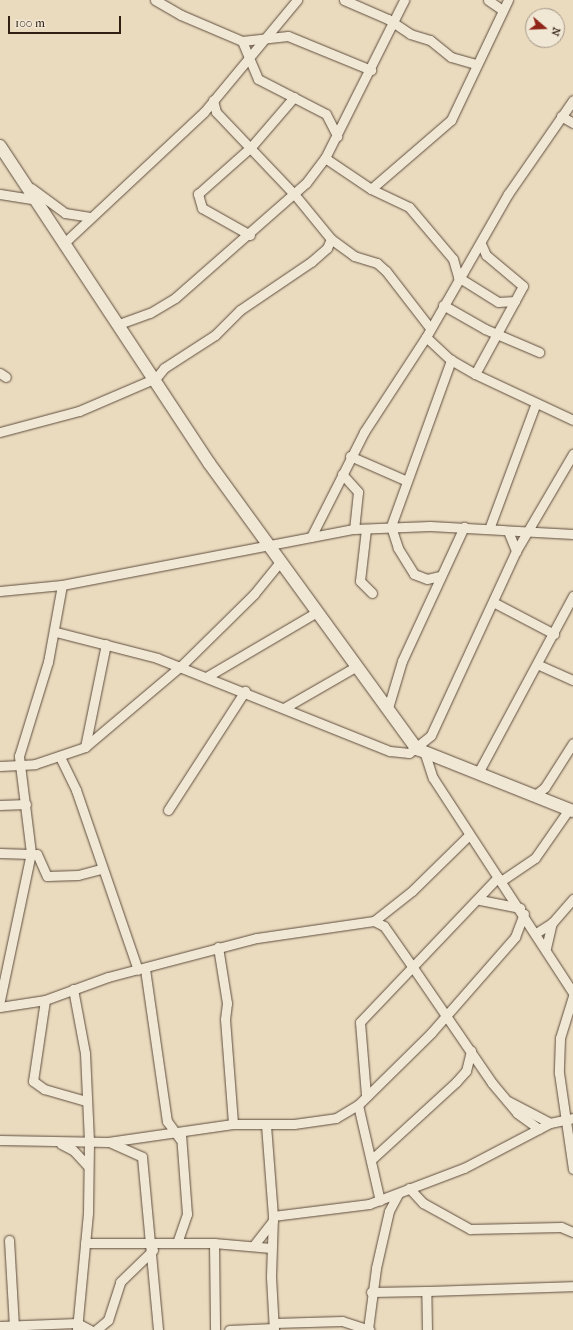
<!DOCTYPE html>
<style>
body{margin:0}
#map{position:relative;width:573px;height:1330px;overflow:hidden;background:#eadabe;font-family:"IM FELL French Canon",serif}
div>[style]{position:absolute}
.roads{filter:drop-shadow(0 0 1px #5e4e3d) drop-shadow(0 0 1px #5e4e3d)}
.street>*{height:9px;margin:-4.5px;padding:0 4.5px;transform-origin:4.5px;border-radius:4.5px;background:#f1e7d5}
.secondary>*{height:12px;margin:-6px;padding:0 6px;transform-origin:6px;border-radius:6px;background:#f1e7d5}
span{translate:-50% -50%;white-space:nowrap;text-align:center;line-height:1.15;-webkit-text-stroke:3.5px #f1e7d5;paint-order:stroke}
.north{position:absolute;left:525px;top:8px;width:40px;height:40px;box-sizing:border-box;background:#f1e7d5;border:1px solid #a49787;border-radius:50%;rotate:109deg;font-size:11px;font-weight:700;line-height:16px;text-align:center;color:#301f12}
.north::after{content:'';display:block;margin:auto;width:14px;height:18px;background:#8f2418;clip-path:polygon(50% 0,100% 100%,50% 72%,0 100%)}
.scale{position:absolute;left:8px;top:16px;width:113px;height:18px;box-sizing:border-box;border:2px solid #301f12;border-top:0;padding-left:5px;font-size:12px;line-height:14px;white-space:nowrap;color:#301f12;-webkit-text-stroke:3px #f1e7d5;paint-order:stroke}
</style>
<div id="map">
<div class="roads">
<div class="street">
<i style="left:155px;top:0;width:30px;rotate:30deg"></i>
<i style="left:181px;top:15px;width:66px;rotate:23.1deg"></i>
<i style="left:242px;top:41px;width:46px;rotate:-6.2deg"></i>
<i style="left:288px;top:36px;width:90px;rotate:22.3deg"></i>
<i style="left:344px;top:0;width:48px;rotate:23.4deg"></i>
<i style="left:388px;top:19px;width:27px;rotate:34deg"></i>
<i style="left:410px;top:34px;width:21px;rotate:17deg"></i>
<i style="left:430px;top:40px;width:27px;rotate:39deg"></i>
<i style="left:451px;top:57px;width:26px;rotate:16deg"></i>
<i style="left:488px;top:0;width:16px;rotate:35deg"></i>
<i style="left:242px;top:41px;width:41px;rotate:67.2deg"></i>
<i style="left:258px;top:79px;width:76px;rotate:27.2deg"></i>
<i style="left:326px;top:114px;width:25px;rotate:63deg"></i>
<i style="left:213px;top:100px;width:12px;rotate:76deg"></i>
<i style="left:216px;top:112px;width:115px;rotate:46.4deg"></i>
<i style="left:295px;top:195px;width:57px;rotate:50.7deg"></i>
<i style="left:331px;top:239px;width:29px;rotate:36deg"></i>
<i style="left:354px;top:256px;width:24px;rotate:17deg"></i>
<i style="left:377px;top:263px;width:12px;rotate:42deg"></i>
<i style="left:386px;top:271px;width:72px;rotate:52.3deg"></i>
<i style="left:561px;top:116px;width:14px;rotate:30deg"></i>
<i style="left:325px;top:158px;width:55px;rotate:34deg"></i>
<i style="left:371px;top:189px;width:42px;rotate:25.3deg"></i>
<i style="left:409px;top:207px;width:68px;rotate:49.8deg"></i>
<i style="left:453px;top:259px;width:19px;rotate:74deg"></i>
<i style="left:458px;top:277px;width:47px;rotate:32deg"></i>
<i style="left:498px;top:302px;width:17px;rotate:-3deg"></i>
<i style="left:31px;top:188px;width:42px;rotate:36.3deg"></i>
<i style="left:65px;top:213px;width:25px;rotate:9deg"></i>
<i style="left:371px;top:189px;width:106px;rotate:-40.8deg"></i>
<i style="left:451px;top:120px;width:133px;rotate:-64.6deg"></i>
<i style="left:0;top:194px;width:32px;rotate:9deg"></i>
<i style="left:250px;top:235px;width:55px;rotate:-150.6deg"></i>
<i style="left:202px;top:208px;width:15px;rotate:-106deg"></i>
<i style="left:198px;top:194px;width:71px;rotate:-41.6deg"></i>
<i style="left:251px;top:147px;width:66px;rotate:-49.3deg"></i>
<i style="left:63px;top:244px;width:193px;rotate:-43.1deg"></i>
<i style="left:204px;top:112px;width:146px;rotate:-50.3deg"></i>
<i style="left:443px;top:305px;width:48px;rotate:29.7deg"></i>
<i style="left:485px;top:329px;width:59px;rotate:23.1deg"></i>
<i style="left:119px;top:324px;width:33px;rotate:-20deg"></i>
<i style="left:150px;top:313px;width:29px;rotate:-31deg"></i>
<i style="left:175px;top:298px;width:174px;rotate:-41.3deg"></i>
<i style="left:306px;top:183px;width:31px;rotate:-53deg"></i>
<i style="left:325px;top:158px;width:177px;rotate:-63.4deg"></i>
<i style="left:426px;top:337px;width:34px;rotate:43deg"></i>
<i style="left:451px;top:360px;width:28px;rotate:30deg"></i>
<i style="left:475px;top:374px;width:108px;rotate:25.1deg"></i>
<i style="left:0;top:373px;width:7px;rotate:34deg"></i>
<i style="left:475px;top:374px;width:100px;rotate:-61.4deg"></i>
<i style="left:523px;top:286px;width:48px;rotate:-140deg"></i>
<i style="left:486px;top:255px;width:12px;rotate:-114deg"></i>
<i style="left:0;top:432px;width:82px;rotate:-14.9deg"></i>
<i style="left:79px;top:411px;width:84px;rotate:-23.2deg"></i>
<i style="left:156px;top:378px;width:13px;rotate:-51deg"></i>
<i style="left:164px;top:368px;width:61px;rotate:-32.9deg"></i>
<i style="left:215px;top:335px;width:35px;rotate:-45deg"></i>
<i style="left:240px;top:310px;width:86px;rotate:-34.1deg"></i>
<i style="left:311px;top:262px;width:21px;rotate:-41deg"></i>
<i style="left:327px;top:248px;width:10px;rotate:-66deg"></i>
<i style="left:350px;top:456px;width:62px;rotate:23.7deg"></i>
<i style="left:342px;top:474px;width:24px;rotate:48deg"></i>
<i style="left:358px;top:492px;width:37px;rotate:96deg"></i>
<i style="left:366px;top:529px;width:52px;rotate:96.6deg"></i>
<i style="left:360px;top:581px;width:17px;rotate:45deg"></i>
<i style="left:489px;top:529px;width:132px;rotate:-69.6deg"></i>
<i style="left:508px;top:531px;width:22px;rotate:68deg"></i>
<i style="left:311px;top:537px;width:118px;rotate:-63.2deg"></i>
<i style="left:364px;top:432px;width:113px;rotate:-56.9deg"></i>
<i style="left:426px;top:337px;width:165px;rotate:-60.2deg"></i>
<i style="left:508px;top:194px;width:114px;rotate:-55.3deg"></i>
<i style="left:440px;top:576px;width:13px;rotate:167deg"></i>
<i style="left:427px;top:579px;width:14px;rotate:-159deg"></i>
<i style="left:414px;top:574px;width:31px;rotate:-122deg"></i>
<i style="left:398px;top:548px;width:23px;rotate:-108deg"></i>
<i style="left:391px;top:526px;width:177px;rotate:-70.1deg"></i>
<i style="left:0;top:591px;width:62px;rotate:-5.5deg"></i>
<i style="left:62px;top:585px;width:297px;rotate:-10.9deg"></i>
<i style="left:354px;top:529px;width:76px;rotate:-2.3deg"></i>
<i style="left:430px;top:526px;width:143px;rotate:3.2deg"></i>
<i style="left:493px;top:602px;width:69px;rotate:27.7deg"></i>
<i style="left:56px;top:632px;width:104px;rotate:14.4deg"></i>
<i style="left:157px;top:658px;width:251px;rotate:21.8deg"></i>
<i style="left:390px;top:751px;width:19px;rotate:6deg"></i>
<i style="left:409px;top:753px;width:28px;rotate:-39deg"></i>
<i style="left:431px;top:735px;width:203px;rotate:-65.2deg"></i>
<i style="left:516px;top:551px;width:113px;rotate:-59.6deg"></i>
<i style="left:539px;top:665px;width:37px;rotate:24deg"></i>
<i style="left:208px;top:676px;width:126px;rotate:-30.4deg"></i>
<i style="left:284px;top:708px;width:84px;rotate:-29.9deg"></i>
<i style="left:388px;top:708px;width:49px;rotate:-73.4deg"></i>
<i style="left:402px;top:661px;width:148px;rotate:-65.2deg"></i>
<i style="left:85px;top:747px;width:105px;rotate:-78.5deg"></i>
<i style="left:425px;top:754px;width:25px;rotate:72deg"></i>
<i style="left:433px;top:778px;width:257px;rotate:56.9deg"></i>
<i style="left:60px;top:757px;width:37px;rotate:64deg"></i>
<i style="left:76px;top:790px;width:190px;rotate:71deg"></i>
<i style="left:0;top:766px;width:35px;rotate:-3deg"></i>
<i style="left:35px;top:764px;width:53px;rotate:-18.8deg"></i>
<i style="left:85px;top:747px;width:126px;rotate:-40.2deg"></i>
<i style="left:181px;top:666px;width:103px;rotate:-44.6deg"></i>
<i style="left:254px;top:594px;width:41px;rotate:-50.9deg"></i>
<i style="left:478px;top:773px;width:201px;rotate:-61.8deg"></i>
<i style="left:534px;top:796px;width:14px;rotate:-39deg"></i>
<i style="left:545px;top:787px;width:52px;rotate:-57.5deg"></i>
<i style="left:0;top:805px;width:26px;rotate:-2deg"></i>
<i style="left:168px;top:810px;width:142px;rotate:-57.1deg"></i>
<i style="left:0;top:853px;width:37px;rotate:2deg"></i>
<i style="left:37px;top:854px;width:24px;rotate:66deg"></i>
<i style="left:47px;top:876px;width:31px;rotate:-2deg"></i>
<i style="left:78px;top:875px;width:24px;rotate:-15deg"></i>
<i style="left:501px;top:881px;width:41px;rotate:-34.1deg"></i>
<i style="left:535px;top:858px;width:60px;rotate:-55.2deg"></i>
<i style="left:480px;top:900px;width:41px;rotate:11.3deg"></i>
<i style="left:374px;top:921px;width:11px;rotate:27deg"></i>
<i style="left:384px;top:926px;width:52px;rotate:55.1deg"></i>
<i style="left:414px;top:969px;width:138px;rotate:55.6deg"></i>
<i style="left:492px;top:1083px;width:39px;rotate:50deg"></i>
<i style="left:517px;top:1113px;width:27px;rotate:36deg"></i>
<i style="left:536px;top:933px;width:19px;rotate:-32deg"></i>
<i style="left:552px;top:923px;width:32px;rotate:-49deg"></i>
<i style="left:218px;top:947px;width:57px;rotate:80.9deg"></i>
<i style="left:227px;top:1003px;width:16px;rotate:97deg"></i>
<i style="left:225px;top:1019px;width:105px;rotate:85.6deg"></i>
<i style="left:546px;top:948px;width:26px;rotate:-77deg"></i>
<i style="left:145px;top:969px;width:154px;rotate:81.8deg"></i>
<i style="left:167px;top:1121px;width:22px;rotate:54deg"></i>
<i style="left:73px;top:989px;width:65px;rotate:79.4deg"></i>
<i style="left:85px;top:1053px;width:89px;rotate:87.4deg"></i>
<i style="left:89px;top:1142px;width:71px;rotate:90.8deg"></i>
<i style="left:88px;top:1213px;width:118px;rotate:95.4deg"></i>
<i style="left:573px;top:996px;width:44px;rotate:107.2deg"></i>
<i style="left:560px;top:1038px;width:35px;rotate:92deg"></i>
<i style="left:559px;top:1073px;width:97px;rotate:81.7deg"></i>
<i style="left:0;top:1000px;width:150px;rotate:-78.1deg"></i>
<i style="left:31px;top:853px;width:98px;rotate:-97.1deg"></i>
<i style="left:19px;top:756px;width:98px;rotate:-72.9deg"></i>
<i style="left:48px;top:662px;width:78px;rotate:-79.7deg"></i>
<i style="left:45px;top:1000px;width:82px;rotate:98.4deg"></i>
<i style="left:33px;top:1081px;width:14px;rotate:36deg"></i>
<i style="left:44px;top:1089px;width:44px;rotate:15.9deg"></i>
<i style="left:0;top:1007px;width:46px;rotate:-8.8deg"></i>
<i style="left:45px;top:1000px;width:67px;rotate:-20.1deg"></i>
<i style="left:108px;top:977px;width:154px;rotate:-14.7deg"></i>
<i style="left:257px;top:938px;width:118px;rotate:-8.3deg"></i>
<i style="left:374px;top:921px;width:48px;rotate:-38.3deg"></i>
<i style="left:412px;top:891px;width:80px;rotate:-44.5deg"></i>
<i style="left:366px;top:1095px;width:73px;rotate:-94.7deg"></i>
<i style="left:360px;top:1022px;width:200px;rotate:-46.4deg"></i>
<i style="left:508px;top:1101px;width:47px;rotate:27.6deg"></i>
<i style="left:358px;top:1105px;width:98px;rotate:77.1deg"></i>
<i style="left:266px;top:1125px;width:91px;rotate:85.6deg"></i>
<i style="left:273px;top:1216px;width:61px;rotate:91.9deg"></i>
<i style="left:271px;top:1277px;width:53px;rotate:86.8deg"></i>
<i style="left:0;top:1140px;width:108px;rotate:1.1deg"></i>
<i style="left:108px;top:1142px;width:126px;rotate:-8.2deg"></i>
<i style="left:233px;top:1124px;width:61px"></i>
<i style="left:294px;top:1124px;width:42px;rotate:-8.1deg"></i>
<i style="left:336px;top:1118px;width:26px;rotate:-31deg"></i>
<i style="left:358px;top:1105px;width:103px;rotate:-44.6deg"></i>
<i style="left:431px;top:1033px;width:128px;rotate:-48.8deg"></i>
<i style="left:515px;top:937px;width:25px;rotate:-69deg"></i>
<i style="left:109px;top:1142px;width:36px;rotate:24deg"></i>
<i style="left:142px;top:1157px;width:174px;rotate:84.7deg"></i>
<i style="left:61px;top:1144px;width:13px;rotate:27deg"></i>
<i style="left:73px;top:1150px;width:22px;rotate:47deg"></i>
<i style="left:372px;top:1159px;width:114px;rotate:-42.5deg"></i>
<i style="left:456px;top:1082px;width:15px;rotate:-48deg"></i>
<i style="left:466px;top:1071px;width:21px;rotate:-76deg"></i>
<i style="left:409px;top:1188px;width:21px;rotate:47deg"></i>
<i style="left:423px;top:1203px;width:54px;rotate:29deg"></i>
<i style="left:470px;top:1229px;width:91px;rotate:-1.3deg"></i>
<i style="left:561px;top:1227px;width:13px;rotate:23deg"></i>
<i style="left:273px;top:1216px;width:97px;rotate:-7.1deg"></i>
<i style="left:369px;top:1204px;width:102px;rotate:-20.8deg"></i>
<i style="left:464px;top:1168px;width:97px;rotate:-27.6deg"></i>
<i style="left:550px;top:1123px;width:24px;rotate:-12deg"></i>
<i style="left:9px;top:1240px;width:87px;rotate:86.7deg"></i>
<i style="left:85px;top:1243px;width:129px"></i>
<i style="left:214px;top:1243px;width:57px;rotate:5deg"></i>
<i style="left:177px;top:1243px;width:31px;rotate:-71deg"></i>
<i style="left:187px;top:1214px;width:80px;rotate:-94.3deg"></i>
<i style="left:214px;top:1243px;width:87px;rotate:89.3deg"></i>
<i style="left:254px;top:1245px;width:31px;rotate:-52deg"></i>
<i style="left:371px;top:1292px;width:55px;rotate:-1deg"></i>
<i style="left:274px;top:1323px;width:68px;rotate:-1.7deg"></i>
<i style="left:342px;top:1321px;width:29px;rotate:18deg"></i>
<i style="left:0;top:1326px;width:77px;rotate:-2.2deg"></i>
<i style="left:77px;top:1323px;width:15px;rotate:28deg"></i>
<i style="left:368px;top:1329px;width:62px;rotate:-82.5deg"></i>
<i style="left:376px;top:1268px;width:58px;rotate:-77.2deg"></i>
<i style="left:389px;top:1211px;width:19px;rotate:-62deg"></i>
<i style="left:96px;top:1330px;width:16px;rotate:-40deg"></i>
<i style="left:108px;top:1320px;width:40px;rotate:-72deg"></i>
<i style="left:120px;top:1282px;width:46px;rotate:-44.1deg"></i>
<i style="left:229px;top:1330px;width:45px;rotate:-2.5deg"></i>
<i style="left:427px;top:1330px;width:39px;rotate:-91deg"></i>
<i style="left:426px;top:1291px;width:147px;rotate:-1.9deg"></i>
</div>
<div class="secondary">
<i style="left:0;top:146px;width:380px;rotate:56.6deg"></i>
<i style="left:209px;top:463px;width:354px;rotate:54deg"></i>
<i style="left:417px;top:749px;width:168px;rotate:21.7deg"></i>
</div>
</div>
<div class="north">N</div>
<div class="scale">100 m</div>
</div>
